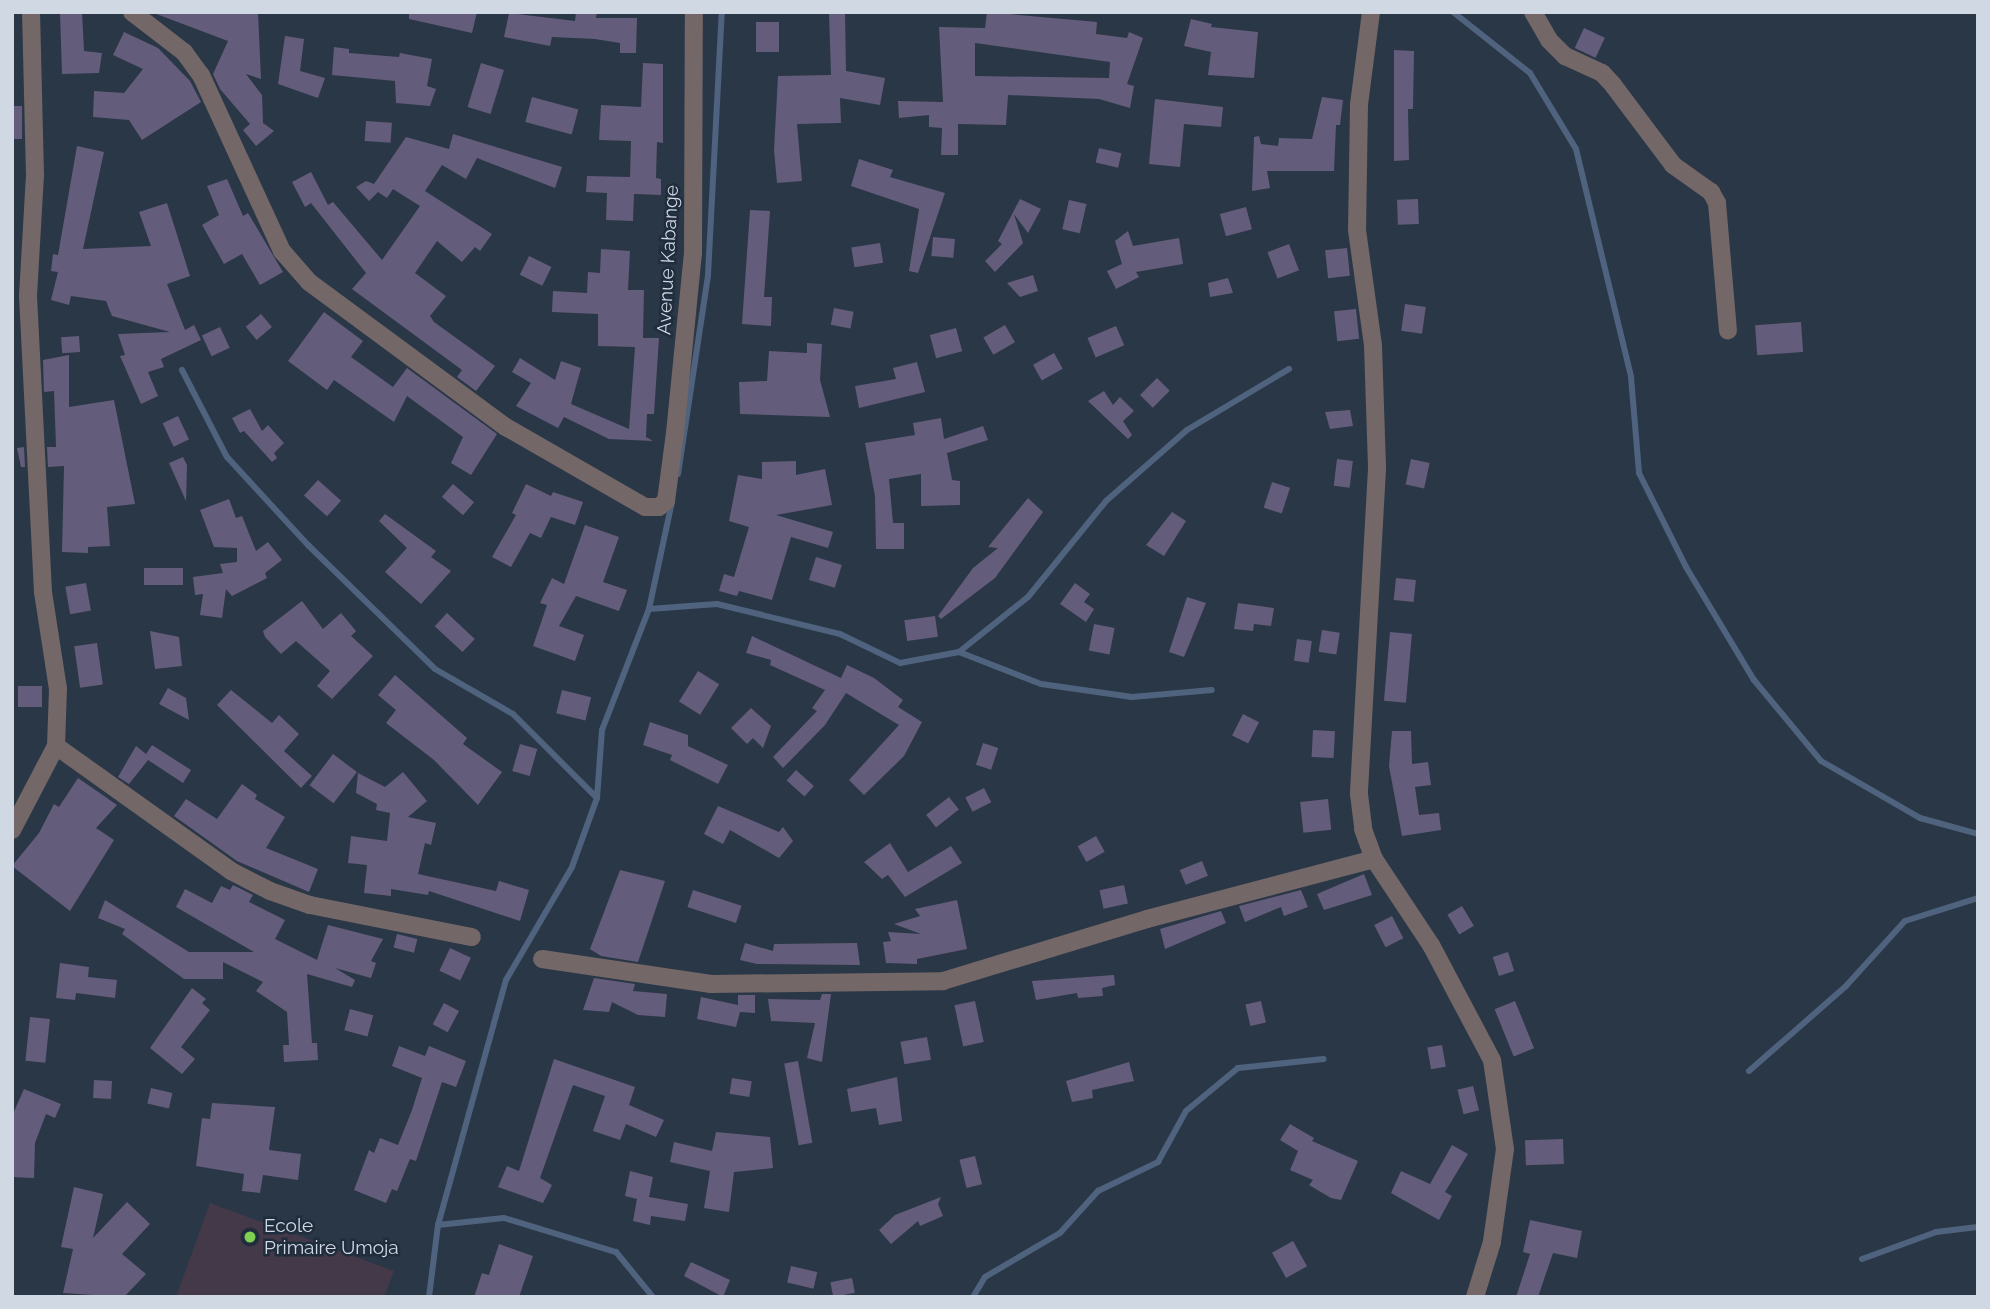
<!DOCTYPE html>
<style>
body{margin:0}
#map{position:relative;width:1990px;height:1309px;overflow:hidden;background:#2a3747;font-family:Raleway,sans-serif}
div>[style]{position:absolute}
.education>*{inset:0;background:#443948}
.stream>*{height:6px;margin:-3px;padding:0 3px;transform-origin:3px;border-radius:3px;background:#4f637e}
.building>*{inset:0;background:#645c7b;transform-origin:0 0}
.street>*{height:18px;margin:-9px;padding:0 9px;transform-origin:9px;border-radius:9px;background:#736768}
.dots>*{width:19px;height:19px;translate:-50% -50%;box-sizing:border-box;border:4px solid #202d3d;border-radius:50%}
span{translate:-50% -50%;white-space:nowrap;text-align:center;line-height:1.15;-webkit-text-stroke:5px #202d3d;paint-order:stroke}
.street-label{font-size:19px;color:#d0d8e3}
.poi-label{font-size:19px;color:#d0d8e3}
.left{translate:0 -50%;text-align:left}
.frame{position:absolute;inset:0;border:14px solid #d0d8e3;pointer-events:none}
</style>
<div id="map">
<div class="education">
<i style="clip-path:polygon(210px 1203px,394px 1271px,384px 1297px,176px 1297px)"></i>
</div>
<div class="stream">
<i style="left:1453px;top:12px;width:98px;rotate:38.4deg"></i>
<i style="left:1530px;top:73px;width:89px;rotate:58.8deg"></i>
<i style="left:1576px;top:149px;width:235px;rotate:76.4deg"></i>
<i style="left:1631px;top:377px;width:96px;rotate:85.2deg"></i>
<i style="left:1639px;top:473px;width:105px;rotate:63.4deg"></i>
<i style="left:1686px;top:567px;width:132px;rotate:59deg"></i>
<i style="left:1754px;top:680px;width:105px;rotate:50.4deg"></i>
<i style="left:1821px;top:761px;width:114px;rotate:29.9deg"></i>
<i style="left:1920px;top:818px;width:60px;rotate:15.4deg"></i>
<i style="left:182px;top:370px;width:98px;rotate:62.7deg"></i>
<i style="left:227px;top:457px;width:120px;rotate:47.4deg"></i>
<i style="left:308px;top:545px;width:177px;rotate:44.3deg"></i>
<i style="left:435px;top:669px;width:90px;rotate:30deg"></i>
<i style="left:513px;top:714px;width:119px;rotate:45deg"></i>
<i style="left:678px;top:474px;width:201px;rotate:-81.4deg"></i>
<i style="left:708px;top:275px;width:263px;rotate:-87deg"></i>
<i style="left:649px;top:609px;width:68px;rotate:-4.2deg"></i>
<i style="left:717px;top:604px;width:127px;rotate:13.7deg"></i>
<i style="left:840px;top:634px;width:67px;rotate:25.8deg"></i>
<i style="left:900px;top:663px;width:60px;rotate:-10.6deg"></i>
<i style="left:959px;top:652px;width:88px;rotate:-38.6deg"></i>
<i style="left:1028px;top:597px;width:124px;rotate:-50.9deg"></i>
<i style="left:1106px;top:501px;width:108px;rotate:-41.2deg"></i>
<i style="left:1187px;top:430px;width:119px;rotate:-30.9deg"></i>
<i style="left:959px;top:652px;width:88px;rotate:21.3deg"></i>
<i style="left:1041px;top:684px;width:92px;rotate:8.1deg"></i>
<i style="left:1132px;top:697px;width:80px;rotate:-5deg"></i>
<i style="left:1749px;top:1071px;width:129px;rotate:-41.2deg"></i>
<i style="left:1846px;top:986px;width:88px;rotate:-47.8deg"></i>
<i style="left:1905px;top:921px;width:77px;rotate:-17.5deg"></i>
<i style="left:438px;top:1225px;width:66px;rotate:-6.1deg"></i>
<i style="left:504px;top:1218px;width:117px;rotate:16.9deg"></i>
<i style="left:616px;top:1252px;width:58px;rotate:50.6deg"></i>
<i style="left:1862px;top:1259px;width:79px;rotate:-20deg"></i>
<i style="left:1936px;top:1232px;width:42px;rotate:-6.8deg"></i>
<i style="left:429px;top:1297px;width:73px;rotate:-82.9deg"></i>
<i style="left:438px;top:1225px;width:254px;rotate:-74.5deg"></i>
<i style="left:506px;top:980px;width:131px;rotate:-59.7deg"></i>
<i style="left:572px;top:867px;width:73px;rotate:-70.1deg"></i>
<i style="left:597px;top:798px;width:68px;rotate:-85.8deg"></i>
<i style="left:602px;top:730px;width:130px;rotate:-68.8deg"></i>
<i style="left:649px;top:609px;width:109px;rotate:-77.9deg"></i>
<i style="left:973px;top:1297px;width:23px;rotate:-59deg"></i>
<i style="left:985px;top:1277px;width:87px;rotate:-30.4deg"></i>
<i style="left:1060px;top:1233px;width:57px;rotate:-47.9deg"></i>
<i style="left:1098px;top:1191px;width:67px;rotate:-25.8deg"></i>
<i style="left:1158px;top:1162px;width:58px;rotate:-61.2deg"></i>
<i style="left:1186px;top:1111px;width:67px;rotate:-39.6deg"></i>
<i style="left:1238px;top:1068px;width:86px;rotate:-6deg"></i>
</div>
<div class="building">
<i style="clip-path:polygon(60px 12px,82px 12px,84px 51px,102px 53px,99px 73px,62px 74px)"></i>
<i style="clip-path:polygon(151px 12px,258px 12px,261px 79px,246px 74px,262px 95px,263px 123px,274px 131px,256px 146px,243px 130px,250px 124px,220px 89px,213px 74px,228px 41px)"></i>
<i style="clip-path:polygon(409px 12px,477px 12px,472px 33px,409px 19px)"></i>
<i style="clip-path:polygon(576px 12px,597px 12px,596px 18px,637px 18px,636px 53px,620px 53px,620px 43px,595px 39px,552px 37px,550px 46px,504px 37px,509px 13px,575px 21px)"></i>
<i style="clip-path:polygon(829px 12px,845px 12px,846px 71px,885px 78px,880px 105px,840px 98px,841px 123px,797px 124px,802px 181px,777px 183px,774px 150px,778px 76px,831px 75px)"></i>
<i style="clip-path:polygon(evenodd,987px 12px,1097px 22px,1096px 34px,1127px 38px,1129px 32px,1143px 38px,1127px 84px,1134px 86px,1130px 108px,1099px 99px,1008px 95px,1006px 125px,958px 124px,958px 155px,941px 155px,942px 128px,929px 127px,929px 115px,899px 118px,898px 101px,943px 102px,939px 27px,985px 28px,987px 12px,975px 43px,1110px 62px,1109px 78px,975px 76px,975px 43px)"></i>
<i style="clip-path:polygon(1191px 19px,1212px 24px,1211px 27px,1258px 32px,1254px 78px,1208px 75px,1211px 52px,1184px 46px)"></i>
<i style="left:756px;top:22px;width:23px;height:30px"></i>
<i style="left:1584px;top:28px;width:23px;height:22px;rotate:25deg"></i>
<i style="clip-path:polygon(124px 32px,158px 48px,190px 81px,201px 102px,142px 140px,129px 120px,93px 117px,94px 91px,124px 93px,143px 69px,113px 55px)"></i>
<i style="clip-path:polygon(285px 36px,304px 39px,300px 71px,325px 78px,318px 98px,278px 84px)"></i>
<i style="clip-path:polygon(334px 47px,349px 49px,349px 53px,399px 57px,400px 53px,432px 59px,427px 86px,436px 89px,430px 106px,396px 103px,395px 81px,332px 75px)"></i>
<i style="clip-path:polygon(1394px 50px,1414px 51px,1413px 109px,1408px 109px,1409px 160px,1394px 161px)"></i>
<i style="left:481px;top:63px;width:24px;height:46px;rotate:17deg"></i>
<i style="clip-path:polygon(643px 63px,663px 64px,663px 143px,657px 142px,656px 178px,661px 179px,661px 195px,634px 194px,633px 221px,606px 220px,607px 193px,586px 192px,587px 176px,630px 177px,631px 141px,599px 140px,601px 105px,641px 107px)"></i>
<i style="left:532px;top:97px;width:48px;height:26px;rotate:15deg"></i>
<i style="clip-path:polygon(1322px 97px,1343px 100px,1340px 125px,1336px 125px,1334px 171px,1267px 171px,1270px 188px,1252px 191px,1254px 137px,1259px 136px,1261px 144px,1278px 146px,1279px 138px,1312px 139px)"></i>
<i style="clip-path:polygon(1155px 99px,1223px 107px,1221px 127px,1184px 124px,1180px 167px,1149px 164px)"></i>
<i style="left:12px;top:106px;width:10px;height:33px"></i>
<i style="left:366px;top:121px;width:26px;height:20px;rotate:4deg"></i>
<i style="clip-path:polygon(453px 134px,562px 167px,555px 188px,477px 158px,466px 179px,442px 165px,425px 191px,492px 234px,480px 251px,475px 247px,462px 262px,437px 241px,415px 273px,446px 296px,430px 316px,434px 322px,495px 366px,476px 391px,457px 377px,462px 370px,352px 289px,366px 273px,311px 203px,305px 207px,292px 182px,311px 172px,328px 205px,333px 202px,382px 260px,420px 206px,393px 189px,387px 198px,378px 192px,369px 201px,356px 187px,366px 181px,374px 184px,406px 137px,449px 149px)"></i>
<i style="clip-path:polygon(77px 146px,104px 152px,83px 249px,151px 246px,139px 212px,167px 203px,190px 276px,167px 284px,185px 330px,194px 325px,201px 340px,161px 359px,164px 367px,148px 372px,158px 396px,141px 404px,120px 356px,125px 355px,118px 334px,170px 332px,112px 316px,106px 301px,71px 296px,69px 305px,51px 300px,58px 272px,51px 271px,53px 254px,58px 255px)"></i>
<i style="left:1099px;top:148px;width:23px;height:15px;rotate:13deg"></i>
<i style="clip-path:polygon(859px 159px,893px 170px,890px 177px,945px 193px,918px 273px,909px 271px,919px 209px,851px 186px)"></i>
<i style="clip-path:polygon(227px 179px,243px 216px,248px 213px,283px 272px,260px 285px,242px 254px,224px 264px,202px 225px,219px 215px,207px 186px)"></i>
<i style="clip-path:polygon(1020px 199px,1041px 209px,1028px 233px,1014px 214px,1023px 243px,995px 272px,985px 261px,1002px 244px,998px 241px)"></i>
<i style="left:1418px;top:199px;width:25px;height:21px;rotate:88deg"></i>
<i style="left:1069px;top:200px;width:18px;height:30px;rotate:13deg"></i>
<i style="left:1246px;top:207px;width:23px;height:27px;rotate:75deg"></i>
<i style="clip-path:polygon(750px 210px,770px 211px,764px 297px,772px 297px,771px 326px,742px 324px)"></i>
<i style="clip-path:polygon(1128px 231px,1133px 246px,1179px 238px,1183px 264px,1136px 272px,1139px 277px,1116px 289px,1107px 271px,1122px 264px,1115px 241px)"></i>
<i style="left:933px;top:237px;width:22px;height:19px;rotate:5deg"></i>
<i style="left:880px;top:243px;width:20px;height:29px;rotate:81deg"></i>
<i style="left:1289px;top:244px;width:28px;height:23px;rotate:69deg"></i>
<i style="left:1347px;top:248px;width:28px;height:22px;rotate:84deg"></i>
<i style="clip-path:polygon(601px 249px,630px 251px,628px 290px,644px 290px,643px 338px,659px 338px,654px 414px,647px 414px,646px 437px,653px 441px,609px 439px,564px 417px,558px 428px,516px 406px,531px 383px,512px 372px,520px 358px,555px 380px,561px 361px,581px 368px,571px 404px,629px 429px,635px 347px,598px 346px,598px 314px,552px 312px,553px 291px,587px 293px,588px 272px,600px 273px)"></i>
<i style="left:529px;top:256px;width:25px;height:21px;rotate:26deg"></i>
<i style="clip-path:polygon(1033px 275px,1038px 291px,1020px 297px,1007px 283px)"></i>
<i style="clip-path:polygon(1228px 278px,1233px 293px,1210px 297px,1208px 283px)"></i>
<i style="left:1405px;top:304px;width:21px;height:27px;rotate:8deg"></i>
<i style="left:834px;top:308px;width:20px;height:17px;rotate:11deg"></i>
<i style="left:1356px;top:309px;width:30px;height:22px;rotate:84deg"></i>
<i style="clip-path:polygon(324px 312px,363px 341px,351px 357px,393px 387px,407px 368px,497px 434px,471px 475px,451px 463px,463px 437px,407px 396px,394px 422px,334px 380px,327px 390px,288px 361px)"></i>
<i style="left:261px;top:314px;width:17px;height:20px;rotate:50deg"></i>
<i style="left:1801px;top:322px;width:30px;height:46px;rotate:86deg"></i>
<i style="left:1005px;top:325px;width:20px;height:25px;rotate:60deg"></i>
<i style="left:1116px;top:326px;width:21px;height:31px;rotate:67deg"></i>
<i style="left:220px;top:327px;width:23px;height:20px;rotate:65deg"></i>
<i style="left:956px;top:328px;width:24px;height:27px;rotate:75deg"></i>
<i style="left:79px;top:336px;width:16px;height:18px;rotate:86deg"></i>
<i style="clip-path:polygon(807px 343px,822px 344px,820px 380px,830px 417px,740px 414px,739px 382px,767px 381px,769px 351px,807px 353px)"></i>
<i style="left:1054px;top:353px;width:18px;height:24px;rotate:61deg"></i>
<i style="clip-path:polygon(69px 355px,69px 407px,114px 400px,135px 504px,107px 507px,110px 546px,88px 547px,88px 553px,62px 552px,64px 466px,48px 467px,47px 447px,56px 447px,54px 391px,44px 392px,43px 360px)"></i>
<i style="clip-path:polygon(917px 362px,925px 392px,859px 408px,855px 386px,896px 379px,893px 368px)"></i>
<i style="left:1157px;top:378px;width:18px;height:24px;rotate:45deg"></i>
<i style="clip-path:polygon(1104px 391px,1113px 405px,1120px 397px,1134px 411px,1123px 421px,1132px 435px,1128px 439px,1088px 401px)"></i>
<i style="clip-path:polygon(250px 409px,262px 431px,268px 425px,284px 443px,274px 453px,277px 458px,272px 462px,244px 431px,240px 433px,232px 418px)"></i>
<i style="clip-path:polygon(1350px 410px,1353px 426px,1330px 429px,1325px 412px)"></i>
<i style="left:178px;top:416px;width:26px;height:17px;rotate:65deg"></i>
<i style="clip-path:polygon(941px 418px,944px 439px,983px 426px,988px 440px,947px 453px,952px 480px,960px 481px,960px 505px,921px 506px,921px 474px,889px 479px,893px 523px,904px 523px,904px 549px,876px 549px,875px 496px,865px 443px,915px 435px,913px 423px)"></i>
<i style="clip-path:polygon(24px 447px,25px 467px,21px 467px,17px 448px)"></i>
<i style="clip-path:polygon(183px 457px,187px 465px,186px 501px,169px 463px)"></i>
<i style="left:1337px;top:459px;width:16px;height:27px;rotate:7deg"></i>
<i style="left:1411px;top:459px;width:19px;height:26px;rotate:12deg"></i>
<i style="clip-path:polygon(796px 461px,796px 475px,825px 469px,832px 505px,776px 515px,833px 532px,828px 548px,791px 537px,772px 600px,739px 591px,737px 596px,719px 591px,724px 574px,734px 577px,749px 527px,729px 521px,738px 475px,762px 479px,762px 462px)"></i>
<i style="left:318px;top:480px;width:31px;height:21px;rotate:42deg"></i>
<i style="left:1272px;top:482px;width:19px;height:27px;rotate:18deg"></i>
<i style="left:453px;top:484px;width:28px;height:17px;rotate:41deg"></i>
<i style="clip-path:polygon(526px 484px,551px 496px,553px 492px,583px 502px,575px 525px,551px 517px,541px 538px,530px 533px,511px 567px,492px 557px,516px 515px,512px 513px)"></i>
<i style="clip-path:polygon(1028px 498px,1043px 512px,995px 578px,941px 619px,938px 616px,973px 568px,998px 548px,988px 547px)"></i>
<i style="clip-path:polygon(229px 499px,236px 518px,242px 516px,256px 551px,268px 542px,282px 560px,265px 573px,267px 578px,232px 596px,226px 589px,222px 618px,200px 615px,203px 594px,195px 595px,193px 577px,223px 573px,220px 564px,237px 562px,237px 548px,214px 547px,200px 510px)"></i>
<i style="clip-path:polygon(1172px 512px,1186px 521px,1164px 556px,1146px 545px)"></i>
<i style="clip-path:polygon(385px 514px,436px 551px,431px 557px,451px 571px,421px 604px,385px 572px,407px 548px,379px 521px)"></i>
<i style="clip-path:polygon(585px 525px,619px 537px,603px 582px,627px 590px,619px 611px,576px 596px,559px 626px,584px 635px,575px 661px,533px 646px,547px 605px,540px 603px,552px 578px,564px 584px)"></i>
<i style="left:816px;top:557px;width:27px;height:24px;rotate:17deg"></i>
<i style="left:183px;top:568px;width:17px;height:39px;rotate:90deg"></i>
<i style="left:1396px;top:578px;width:20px;height:22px;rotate:6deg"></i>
<i style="left:86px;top:583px;width:28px;height:21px;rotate:80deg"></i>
<i style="clip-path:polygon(1075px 583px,1090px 594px,1084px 602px,1094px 609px,1086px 622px,1060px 604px)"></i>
<i style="clip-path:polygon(1187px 597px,1206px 603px,1184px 657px,1169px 652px)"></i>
<i style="clip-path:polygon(302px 601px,323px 629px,341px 613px,356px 631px,351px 636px,373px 656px,332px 699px,317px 686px,330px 671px,296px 641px,281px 654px,265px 637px,263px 631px)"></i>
<i style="clip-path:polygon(1238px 603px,1274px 608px,1271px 626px,1254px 624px,1253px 631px,1234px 629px)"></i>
<i style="left:447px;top:613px;width:38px;height:18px;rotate:43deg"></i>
<i style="left:935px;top:616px;width:21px;height:31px;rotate:82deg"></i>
<i style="left:1094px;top:624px;width:21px;height:27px;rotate:11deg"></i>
<i style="left:1322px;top:630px;width:18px;height:22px;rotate:9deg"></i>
<i style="clip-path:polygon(150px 631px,179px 637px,182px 666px,155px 669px)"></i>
<i style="left:1390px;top:632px;width:22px;height:69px;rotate:5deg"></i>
<i style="clip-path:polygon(752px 636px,841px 678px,847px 665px,874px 678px,903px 700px,898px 707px,922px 722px,904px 756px,864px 795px,849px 780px,899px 725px,846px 693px,825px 725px,783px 768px,773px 757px,817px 711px,812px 708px,825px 690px,770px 665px,771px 660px,746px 653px)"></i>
<i style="left:1297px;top:639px;width:15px;height:22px;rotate:8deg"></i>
<i style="left:97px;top:643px;width:42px;height:23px;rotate:82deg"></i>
<i style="left:698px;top:671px;width:25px;height:36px;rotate:32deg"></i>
<i style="clip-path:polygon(395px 675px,467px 738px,463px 744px,502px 772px,478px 805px,434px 760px,386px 723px,396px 710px,378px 695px)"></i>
<i style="left:42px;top:686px;width:21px;height:24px;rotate:90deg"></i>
<i style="clip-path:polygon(168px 688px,186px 698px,189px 720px,159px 704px)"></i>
<i style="clip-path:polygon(231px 690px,272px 723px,279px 715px,299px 734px,284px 751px,312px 776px,301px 788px,217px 705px)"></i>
<i style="left:562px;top:690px;width:30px;height:24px;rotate:14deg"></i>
<i style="clip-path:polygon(751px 708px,771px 726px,763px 748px,753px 738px,747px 744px,731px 728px)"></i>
<i style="left:1243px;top:714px;width:18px;height:24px;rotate:27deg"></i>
<i style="clip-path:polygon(650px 722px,688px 735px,688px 746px,728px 765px,718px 784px,670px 760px,672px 755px,643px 745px)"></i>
<i style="left:1313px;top:730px;width:22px;height:27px;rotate:3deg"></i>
<i style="clip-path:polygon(1392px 731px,1411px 731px,1412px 764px,1428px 762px,1431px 785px,1415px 787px,1419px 815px,1439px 813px,1441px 830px,1402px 836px,1389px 766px)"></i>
<i style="left:983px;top:743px;width:16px;height:23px;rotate:18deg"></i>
<i style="left:520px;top:744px;width:18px;height:28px;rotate:16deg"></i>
<i style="clip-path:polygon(152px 745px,191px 770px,183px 783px,148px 760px,129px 784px,118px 777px,136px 746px,146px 754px)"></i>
<i style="left:333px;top:754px;width:30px;height:39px;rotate:37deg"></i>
<i style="left:796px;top:770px;width:24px;height:14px;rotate:42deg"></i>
<i style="clip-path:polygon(403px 772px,427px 801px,408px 817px,436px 823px,431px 845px,425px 843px,418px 874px,496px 891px,499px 881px,529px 890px,520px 921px,429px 891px,428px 895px,391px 889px,391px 896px,364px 893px,367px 865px,348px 863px,351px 836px,387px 841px,390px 813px,376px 810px,377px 804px,356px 793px,358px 773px,385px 787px)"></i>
<i style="clip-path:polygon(78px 778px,117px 805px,96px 828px,114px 840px,70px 911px,12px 866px,39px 833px,54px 804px,59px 807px)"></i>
<i style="clip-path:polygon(242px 784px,257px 795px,255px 799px,285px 817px,266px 848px,318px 869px,309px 892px,237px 861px,174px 816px,186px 799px,217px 819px)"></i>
<i style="left:984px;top:788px;width:16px;height:21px;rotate:63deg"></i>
<i style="left:949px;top:797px;width:16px;height:29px;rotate:52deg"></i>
<i style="left:1328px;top:799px;width:31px;height:28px;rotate:84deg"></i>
<i style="clip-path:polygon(718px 806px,779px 832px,783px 827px,793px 841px,779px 858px,730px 830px,723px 844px,704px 834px)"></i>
<i style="left:1096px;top:836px;width:18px;height:21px;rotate:61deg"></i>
<i style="clip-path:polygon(890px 843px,908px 872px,951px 846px,962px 863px,905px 897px,888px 875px,882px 879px,864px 862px)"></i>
<i style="left:1202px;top:861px;width:16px;height:24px;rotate:68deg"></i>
<i style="clip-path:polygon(620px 870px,665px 881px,638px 962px,601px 956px,590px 949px)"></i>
<i style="clip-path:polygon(1364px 874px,1372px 895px,1324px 910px,1317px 894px)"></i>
<i style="clip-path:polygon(233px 885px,253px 895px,249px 902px,285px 920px,275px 939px,317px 960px,328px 925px,383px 939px,371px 961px,376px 963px,371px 978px,335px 968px,355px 980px,352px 987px,307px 974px,312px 1043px,317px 1043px,318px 1060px,284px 1062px,283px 1045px,289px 1045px,287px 1012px,256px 991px,263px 982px,223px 962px,223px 979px,184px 979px,122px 934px,125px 929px,98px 918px,105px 900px,189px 952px,254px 952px,176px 907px,185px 889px,212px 903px,221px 886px,230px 890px)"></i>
<i style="left:1124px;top:885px;width:19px;height:25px;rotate:78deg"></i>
<i style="left:693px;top:890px;width:51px;height:18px;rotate:18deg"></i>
<i style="clip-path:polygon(1301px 890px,1308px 907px,1284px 916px,1281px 907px,1245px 922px,1239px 906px)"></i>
<i style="clip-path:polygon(957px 900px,967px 949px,917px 959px,917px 964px,886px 963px,883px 942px,891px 941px,888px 932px,921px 934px,894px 924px,920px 916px,915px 909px)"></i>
<i style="left:1462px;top:906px;width:23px;height:17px;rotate:59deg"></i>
<i style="clip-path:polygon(1221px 911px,1226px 923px,1165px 949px,1160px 929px)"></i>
<i style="left:1392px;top:916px;width:25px;height:20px;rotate:63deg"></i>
<i style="left:397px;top:934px;width:21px;height:14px;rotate:14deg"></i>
<i style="clip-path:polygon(745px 943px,773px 951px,774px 944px,857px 943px,860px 965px,757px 964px,740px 960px)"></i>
<i style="left:450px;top:948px;width:23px;height:25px;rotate:25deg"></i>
<i style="left:1508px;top:952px;width:20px;height:16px;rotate:72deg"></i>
<i style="clip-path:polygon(60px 963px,89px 967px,88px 977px,117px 980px,115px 998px,76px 993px,75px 1000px,56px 998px)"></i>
<i style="clip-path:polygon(1114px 975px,1115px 985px,1102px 988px,1103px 996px,1078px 998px,1077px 993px,1036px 1000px,1032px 981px)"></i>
<i style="clip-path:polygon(594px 978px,635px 984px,633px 991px,667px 994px,665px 1017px,638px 1015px,612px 1002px,609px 1012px,583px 1010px)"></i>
<i style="clip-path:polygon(192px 988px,206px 999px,202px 1003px,210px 1010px,181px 1047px,195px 1059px,182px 1074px,150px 1048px)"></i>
<i style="clip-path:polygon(822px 994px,831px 994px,822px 1062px,807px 1058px,815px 1023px,771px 1021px,768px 999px,820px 1000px)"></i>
<i style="clip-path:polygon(738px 995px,755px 995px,755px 1013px,740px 1012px,736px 1027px,697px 1019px,701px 997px,738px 1005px)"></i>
<i style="left:975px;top:1001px;width:42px;height:21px;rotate:78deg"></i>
<i style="left:1261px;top:1001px;width:22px;height:16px;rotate:77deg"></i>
<i style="left:1515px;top:1001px;width:51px;height:22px;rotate:68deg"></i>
<i style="left:444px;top:1003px;width:17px;height:24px;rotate:28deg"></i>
<i style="left:350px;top:1009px;width:24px;height:22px;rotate:15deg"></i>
<i style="left:30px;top:1017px;width:20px;height:44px;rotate:6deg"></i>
<i style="left:927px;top:1037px;width:23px;height:27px;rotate:80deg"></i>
<i style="left:1442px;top:1045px;width:22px;height:15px;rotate:80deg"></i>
<i style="clip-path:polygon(399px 1046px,425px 1056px,429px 1046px,466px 1061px,456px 1087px,442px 1082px,416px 1161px,410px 1159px,397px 1191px,392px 1189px,386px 1203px,354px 1190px,369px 1150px,374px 1153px,380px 1138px,398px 1145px,412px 1110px,422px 1078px,392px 1066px)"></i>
<i style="clip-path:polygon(554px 1059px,635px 1087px,629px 1105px,664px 1120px,656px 1137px,626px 1124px,620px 1140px,593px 1131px,605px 1096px,573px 1085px,540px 1178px,552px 1185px,543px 1203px,498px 1187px,507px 1166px,519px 1171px)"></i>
<i style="left:798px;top:1061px;width:83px;height:14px;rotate:80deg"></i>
<i style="clip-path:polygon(1129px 1062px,1134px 1081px,1092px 1090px,1093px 1098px,1072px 1102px,1066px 1081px)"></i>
<i style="clip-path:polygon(897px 1077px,902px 1121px,879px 1125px,876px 1108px,851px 1112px,847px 1089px)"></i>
<i style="left:732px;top:1078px;width:20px;height:16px;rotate:9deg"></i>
<i style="left:94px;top:1080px;width:18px;height:18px;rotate:3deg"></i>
<i style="left:1473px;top:1086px;width:25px;height:16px;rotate:76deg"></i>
<i style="left:151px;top:1088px;width:22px;height:16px;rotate:13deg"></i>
<i style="clip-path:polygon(24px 1089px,61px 1104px,55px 1118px,46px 1114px,35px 1143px,34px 1178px,12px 1177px,12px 1116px)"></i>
<i style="clip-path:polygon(212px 1103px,275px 1107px,269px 1150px,301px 1154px,298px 1180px,263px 1175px,260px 1193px,242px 1191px,244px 1174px,196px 1166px,202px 1118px,210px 1119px)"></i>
<i style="clip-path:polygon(1290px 1124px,1314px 1138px,1312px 1141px,1358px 1161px,1341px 1200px,1331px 1198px,1309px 1185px,1313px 1180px,1290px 1170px,1298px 1151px,1280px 1140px)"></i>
<i style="clip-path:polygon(716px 1132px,770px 1137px,773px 1168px,734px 1172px,729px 1212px,704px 1208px,710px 1171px,670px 1162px,674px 1142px,712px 1151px)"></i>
<i style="left:1563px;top:1139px;width:25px;height:38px;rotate:88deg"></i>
<i style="clip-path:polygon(1452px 1145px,1468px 1154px,1445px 1192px,1452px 1196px,1439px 1220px,1391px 1193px,1401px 1171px,1430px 1184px)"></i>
<i style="left:975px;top:1156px;width:29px;height:16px;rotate:76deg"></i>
<i style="clip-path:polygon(630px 1171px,653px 1177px,649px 1197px,688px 1204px,685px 1221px,651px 1216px,650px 1225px,633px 1221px,637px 1199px,625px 1196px)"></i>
<i style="clip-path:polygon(74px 1187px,103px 1194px,93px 1238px,127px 1202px,150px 1224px,122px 1254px,146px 1274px,124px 1297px,63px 1293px,73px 1249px,61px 1247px)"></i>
<i style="clip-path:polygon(941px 1197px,938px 1204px,943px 1216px,920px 1226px,918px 1221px,891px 1244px,879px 1230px,895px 1215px)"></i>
<i style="clip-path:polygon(1530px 1220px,1582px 1231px,1577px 1258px,1553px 1253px,1538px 1297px,1516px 1297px,1530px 1254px,1523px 1252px)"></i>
<i style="left:1293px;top:1241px;width:29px;height:24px;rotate:61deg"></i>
<i style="clip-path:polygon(499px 1244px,533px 1256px,519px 1297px,474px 1297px,482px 1273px,489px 1275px)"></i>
<i style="clip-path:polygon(691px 1262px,730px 1280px,723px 1297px,684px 1276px)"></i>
<i style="left:791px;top:1266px;width:27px;height:17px;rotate:13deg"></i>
<i style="left:852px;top:1278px;width:15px;height:22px;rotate:79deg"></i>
</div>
<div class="street">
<i style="left:132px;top:12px;width:66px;rotate:37.6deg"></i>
<i style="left:184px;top:52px;width:29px;rotate:54deg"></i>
<i style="left:201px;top:75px;width:194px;rotate:65.3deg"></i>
<i style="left:282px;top:251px;width:41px;rotate:48.9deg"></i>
<i style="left:309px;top:282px;width:245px;rotate:36.4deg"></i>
<i style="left:506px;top:427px;width:160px;rotate:29.9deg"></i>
<i style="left:645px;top:507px;width:14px"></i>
<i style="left:659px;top:507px;width:9px;rotate:-41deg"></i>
<i style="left:666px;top:501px;width:69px;rotate:-82.5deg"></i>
<i style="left:675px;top:433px;width:181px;rotate:-84.3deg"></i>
<i style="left:693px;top:253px;width:241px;rotate:-89.8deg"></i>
<i style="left:1371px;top:12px;width:94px;rotate:97.4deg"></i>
<i style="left:1359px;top:105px;width:125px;rotate:90.9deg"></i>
<i style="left:1357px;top:230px;width:117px;rotate:82.1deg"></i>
<i style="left:1373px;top:346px;width:123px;rotate:88.1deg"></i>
<i style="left:1377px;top:469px;width:325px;rotate:93.2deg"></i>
<i style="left:1359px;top:794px;width:35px;rotate:83deg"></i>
<i style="left:1363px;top:829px;width:32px;rotate:70deg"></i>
<i style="left:1374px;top:859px;width:103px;rotate:56.5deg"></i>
<i style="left:1431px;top:945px;width:130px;rotate:62.1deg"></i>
<i style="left:1492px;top:1060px;width:90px;rotate:81.7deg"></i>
<i style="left:1505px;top:1149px;width:94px;rotate:98deg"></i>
<i style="left:1492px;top:1242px;width:58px;rotate:107.2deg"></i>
<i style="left:1533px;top:12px;width:32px;rotate:60deg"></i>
<i style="left:1549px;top:40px;width:23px;rotate:45deg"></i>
<i style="left:1565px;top:56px;width:41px;rotate:24.7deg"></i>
<i style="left:1602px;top:73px;width:16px;rotate:47deg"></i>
<i style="left:1613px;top:85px;width:100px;rotate:53.1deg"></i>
<i style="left:1673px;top:165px;width:47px;rotate:35.4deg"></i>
<i style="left:1711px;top:192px;width:13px;rotate:61deg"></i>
<i style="left:1717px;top:203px;width:128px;rotate:85.1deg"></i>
<i style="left:56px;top:746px;width:215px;rotate:35.5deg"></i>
<i style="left:231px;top:871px;width:44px;rotate:27.1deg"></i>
<i style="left:270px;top:891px;width:42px;rotate:19.3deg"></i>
<i style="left:310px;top:905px;width:165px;rotate:11.2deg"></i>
<i style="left:12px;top:830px;width:95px;rotate:-62.4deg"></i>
<i style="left:56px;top:746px;width:57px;rotate:-88deg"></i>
<i style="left:58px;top:689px;width:98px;rotate:-98.8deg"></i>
<i style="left:43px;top:592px;width:296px;rotate:-92.9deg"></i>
<i style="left:28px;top:296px;width:121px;rotate:-86.7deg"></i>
<i style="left:35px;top:175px;width:163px;rotate:-91.4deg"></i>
<i style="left:542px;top:959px;width:171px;rotate:8.4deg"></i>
<i style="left:711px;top:984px;width:232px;rotate:-0.7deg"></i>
<i style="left:943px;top:981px;width:213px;rotate:-16.9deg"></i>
<i style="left:1147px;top:919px;width:235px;rotate:-14.8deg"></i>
</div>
<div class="dots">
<i style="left:250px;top:1237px;background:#7fd052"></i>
</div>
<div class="street-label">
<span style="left:668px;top:260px;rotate:-87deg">Avenue Kabange</span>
</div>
<div class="poi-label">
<span class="left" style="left:264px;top:1237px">Ecole<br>Primaire Umoja</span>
</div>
<div class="frame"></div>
</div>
